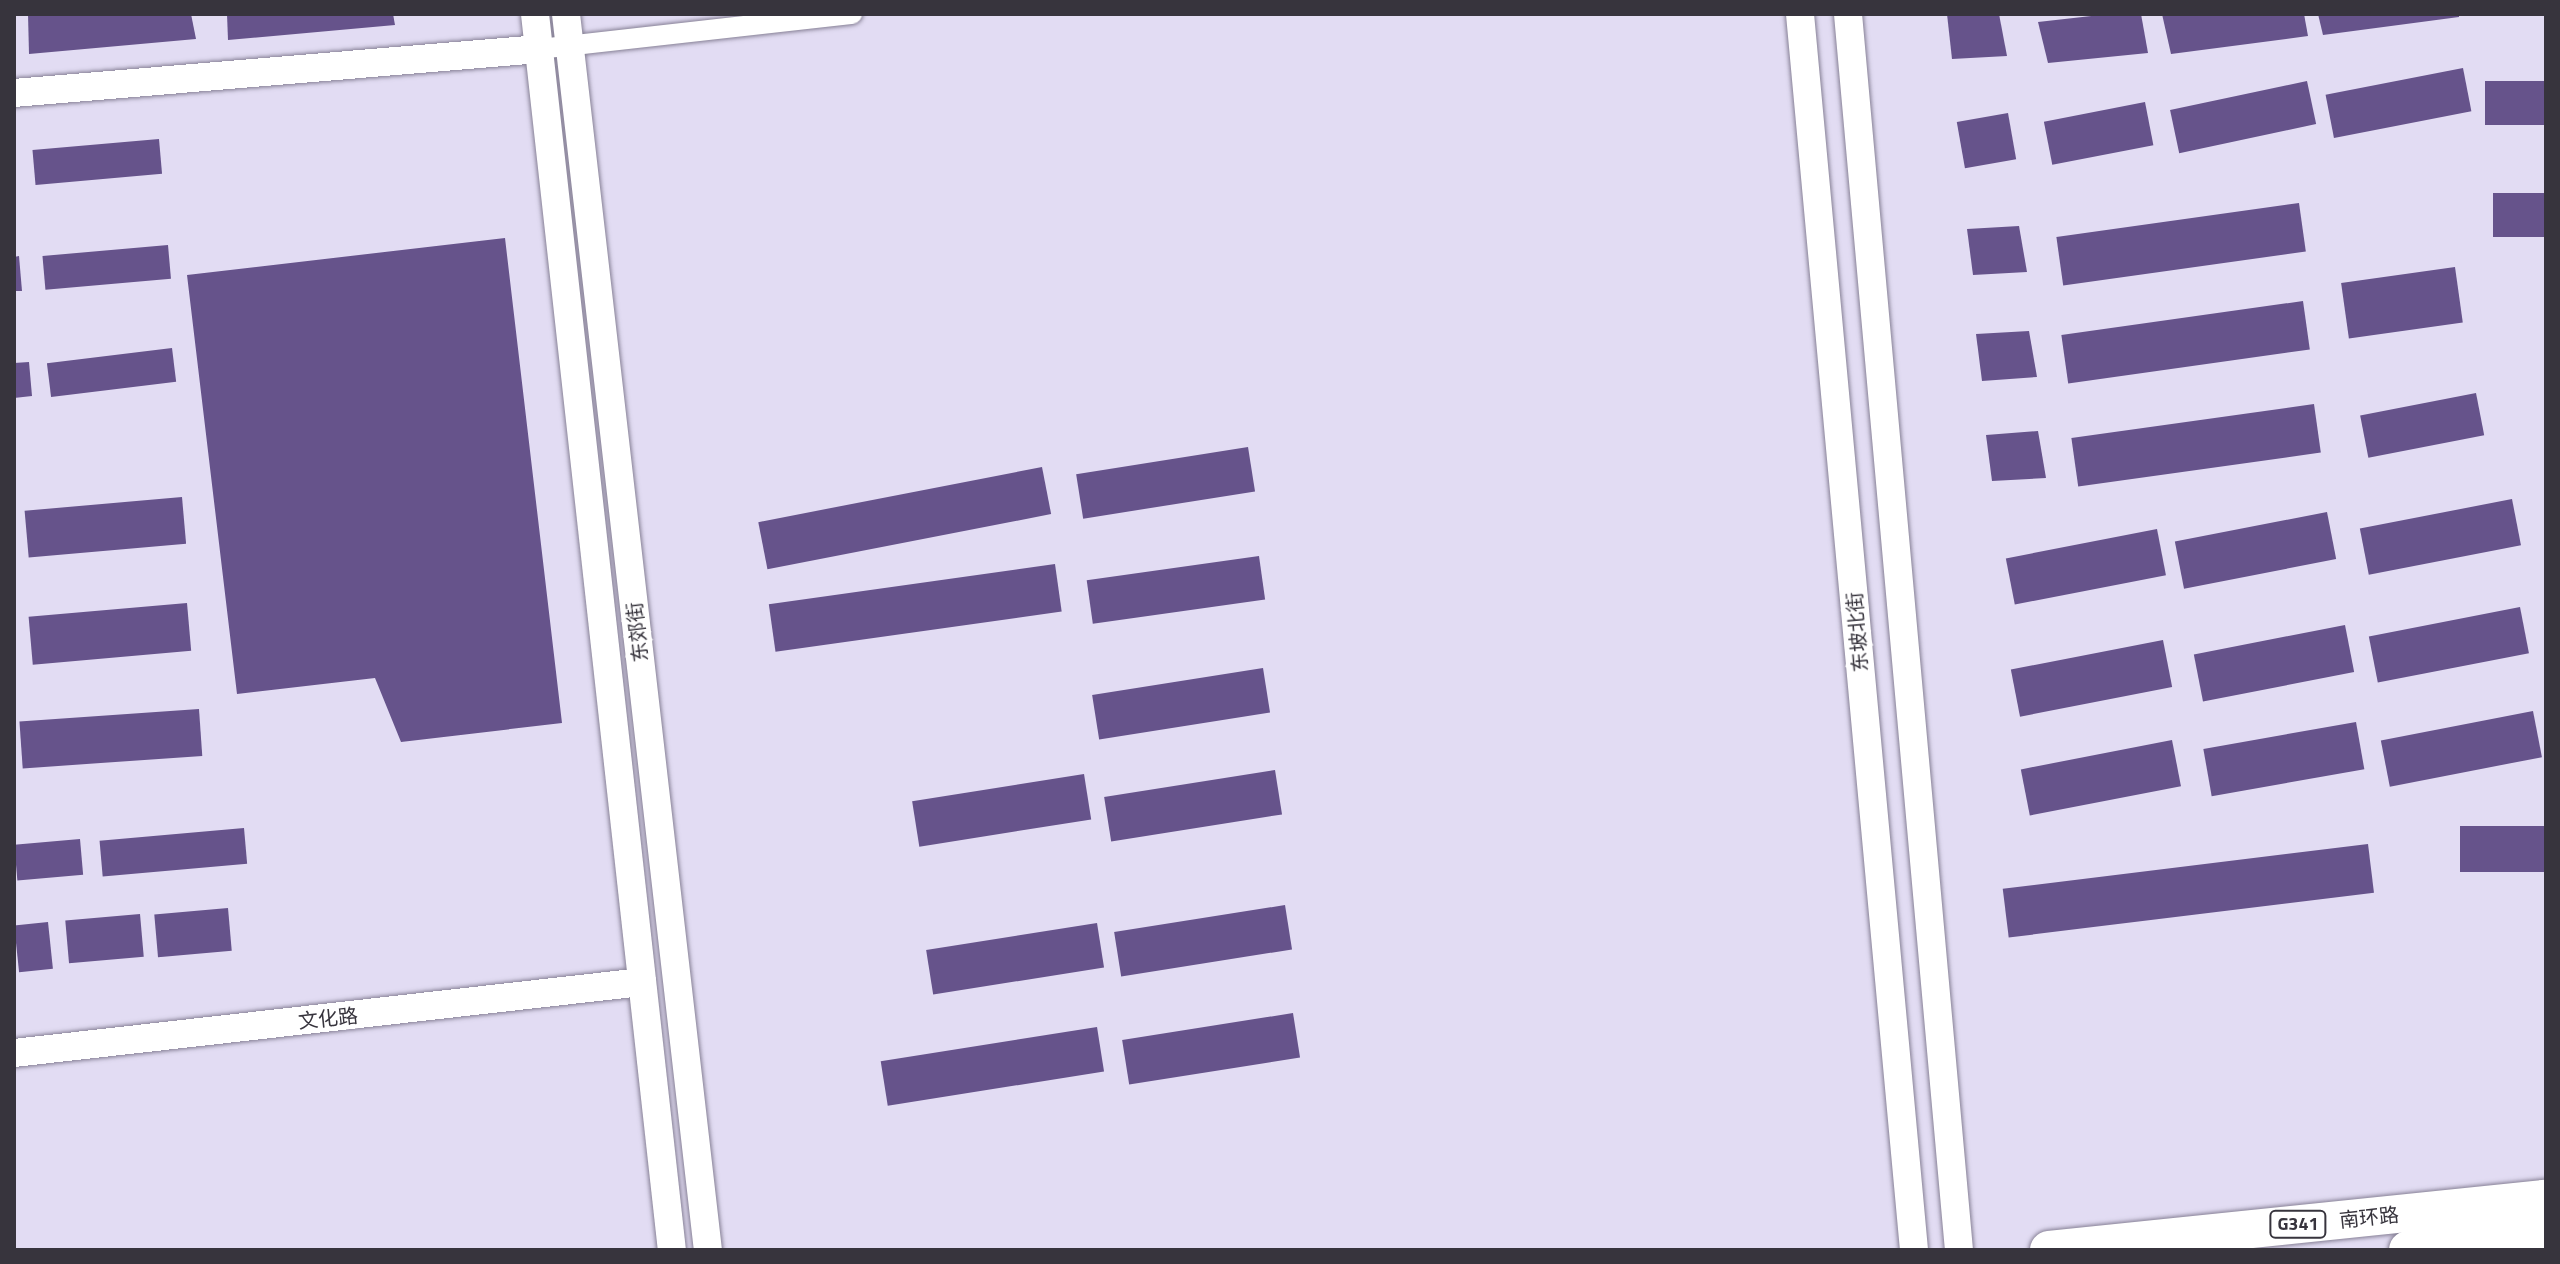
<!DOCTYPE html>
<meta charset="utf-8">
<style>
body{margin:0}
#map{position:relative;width:2560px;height:1264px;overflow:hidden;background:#e2dcf3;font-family:"Titillium Web","Noto Sans SC",sans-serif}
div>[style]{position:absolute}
.building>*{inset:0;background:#66538b;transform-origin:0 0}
.roads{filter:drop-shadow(0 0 2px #878196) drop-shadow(0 0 2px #878196)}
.street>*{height:20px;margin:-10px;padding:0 10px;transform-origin:10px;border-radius:10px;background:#fff}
.secondary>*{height:28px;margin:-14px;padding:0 14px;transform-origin:14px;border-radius:14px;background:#fff}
.highway>*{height:38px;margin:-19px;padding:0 19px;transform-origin:19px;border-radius:19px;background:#fff}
span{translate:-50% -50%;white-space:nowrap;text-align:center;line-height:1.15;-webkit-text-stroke:8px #fff;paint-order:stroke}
.shield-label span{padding:2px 6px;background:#fff;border:2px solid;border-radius:6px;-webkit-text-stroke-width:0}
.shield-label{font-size:18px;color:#37343d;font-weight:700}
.street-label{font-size:20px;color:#37343d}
.frame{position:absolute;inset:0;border:16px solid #37343d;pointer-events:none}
</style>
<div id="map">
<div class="building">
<i style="clip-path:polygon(28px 14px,191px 14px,196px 39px,29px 54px)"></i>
<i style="clip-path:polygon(227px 14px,393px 14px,395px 25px,228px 40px)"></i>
<i style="clip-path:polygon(1947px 14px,1999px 14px,2007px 56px,1952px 59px)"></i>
<i style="clip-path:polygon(2109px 14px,2141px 14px,2148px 53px,2048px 63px,2038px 22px)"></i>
<i style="clip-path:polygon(2162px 14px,2304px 14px,2308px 36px,2171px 54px)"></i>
<i style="clip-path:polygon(2318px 14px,2459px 14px,2459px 17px,2323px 35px)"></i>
<i style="left:2463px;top:68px;width:44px;height:140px;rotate:79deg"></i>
<i style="left:2307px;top:81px;width:44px;height:140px;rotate:78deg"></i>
<i style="left:2546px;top:81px;width:44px;height:61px;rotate:90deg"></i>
<i style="left:2145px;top:102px;width:44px;height:103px;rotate:79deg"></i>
<i style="left:2008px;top:113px;width:47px;height:52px;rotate:80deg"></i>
<i style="left:159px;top:139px;width:35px;height:127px;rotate:85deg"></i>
<i style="left:2546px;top:193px;width:44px;height:53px;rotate:90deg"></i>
<i style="left:2299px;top:203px;width:49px;height:245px;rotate:82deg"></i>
<i style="clip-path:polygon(2019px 226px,2027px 272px,1973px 275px,1967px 229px)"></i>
<i style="clip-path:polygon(505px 238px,562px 723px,401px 742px,375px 678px,237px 694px,187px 275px)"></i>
<i style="left:168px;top:245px;width:34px;height:126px;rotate:85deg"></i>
<i style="clip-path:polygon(19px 256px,22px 291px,14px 291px,14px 257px)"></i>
<i style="left:2455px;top:267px;width:56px;height:115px;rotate:82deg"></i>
<i style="left:2303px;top:301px;width:49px;height:244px;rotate:82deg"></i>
<i style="clip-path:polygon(2029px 331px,2037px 377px,1982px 381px,1976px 334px)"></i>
<i style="left:172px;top:348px;width:34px;height:126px;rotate:83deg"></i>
<i style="clip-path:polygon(29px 362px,32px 396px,14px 398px,14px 363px)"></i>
<i style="left:2476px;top:393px;width:43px;height:118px;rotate:79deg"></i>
<i style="left:2314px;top:404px;width:49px;height:245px;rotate:82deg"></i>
<i style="clip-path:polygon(2038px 431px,2046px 478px,1992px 481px,1986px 435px)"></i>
<i style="left:1248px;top:447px;width:45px;height:174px;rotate:81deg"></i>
<i style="left:1042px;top:467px;width:48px;height:289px;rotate:79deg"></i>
<i style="left:182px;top:497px;width:47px;height:158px;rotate:85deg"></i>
<i style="left:2512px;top:499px;width:47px;height:155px;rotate:79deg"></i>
<i style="left:2327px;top:512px;width:48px;height:155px;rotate:79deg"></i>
<i style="left:2157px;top:529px;width:47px;height:154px;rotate:79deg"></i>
<i style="left:1259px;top:556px;width:44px;height:174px;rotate:82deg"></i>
<i style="left:1055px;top:564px;width:48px;height:289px;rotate:82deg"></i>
<i style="left:187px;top:603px;width:48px;height:159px;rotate:85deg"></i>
<i style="left:2520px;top:607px;width:47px;height:154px;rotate:79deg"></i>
<i style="left:2345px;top:625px;width:48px;height:154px;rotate:79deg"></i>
<i style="left:2163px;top:640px;width:48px;height:155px;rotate:79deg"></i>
<i style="left:1263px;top:668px;width:45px;height:173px;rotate:81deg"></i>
<i style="left:199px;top:709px;width:47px;height:180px;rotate:86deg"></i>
<i style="left:2533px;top:711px;width:47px;height:155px;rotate:79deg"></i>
<i style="left:2356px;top:722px;width:48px;height:155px;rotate:80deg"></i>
<i style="left:2172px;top:740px;width:47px;height:154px;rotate:79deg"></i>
<i style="left:1275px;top:770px;width:45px;height:173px;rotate:81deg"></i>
<i style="left:1084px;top:774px;width:46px;height:174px;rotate:81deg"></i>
<i style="left:2546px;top:826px;width:46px;height:86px;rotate:90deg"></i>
<i style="left:244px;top:828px;width:36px;height:145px;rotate:85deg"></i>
<i style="left:80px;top:839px;width:36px;height:66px;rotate:85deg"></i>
<i style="left:2368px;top:844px;width:49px;height:368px;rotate:83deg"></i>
<i style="left:1285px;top:905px;width:45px;height:173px;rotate:81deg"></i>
<i style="left:228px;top:908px;width:43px;height:74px;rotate:85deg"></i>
<i style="left:140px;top:914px;width:43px;height:75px;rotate:85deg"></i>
<i style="left:48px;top:922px;width:47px;height:34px;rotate:84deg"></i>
<i style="left:1097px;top:923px;width:45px;height:173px;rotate:81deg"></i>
<i style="left:1293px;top:1013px;width:45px;height:173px;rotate:81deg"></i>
<i style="left:1097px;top:1027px;width:45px;height:219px;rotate:81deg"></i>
</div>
<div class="roads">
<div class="street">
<i style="left:539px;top:49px;width:315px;rotate:-6.4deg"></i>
</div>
<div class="secondary">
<i style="left:535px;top:14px;width:1244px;rotate:83.68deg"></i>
<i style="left:566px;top:14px;width:1244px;rotate:83.45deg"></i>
<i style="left:1800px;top:14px;width:1241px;rotate:84.73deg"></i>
<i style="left:1848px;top:14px;width:1241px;rotate:84.87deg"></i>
<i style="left:14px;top:93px;width:527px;rotate:-4.79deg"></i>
<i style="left:14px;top:1053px;width:632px;rotate:-6.45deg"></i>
</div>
<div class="highway">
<i style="left:2049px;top:1250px;width:500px;rotate:-5.9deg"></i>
<i style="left:2408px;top:1250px;width:139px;rotate:-6.2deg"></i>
</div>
</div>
<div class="shield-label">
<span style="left:2298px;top:1224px">G341</span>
</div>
<div class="street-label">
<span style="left:637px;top:632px;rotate:-97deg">东郊街</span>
<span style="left:1857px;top:632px;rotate:-95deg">东坡北街</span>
<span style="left:328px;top:1018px;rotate:-6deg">文化路</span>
<span style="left:2369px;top:1217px;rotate:-6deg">南环路</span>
</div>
<div class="frame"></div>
</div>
